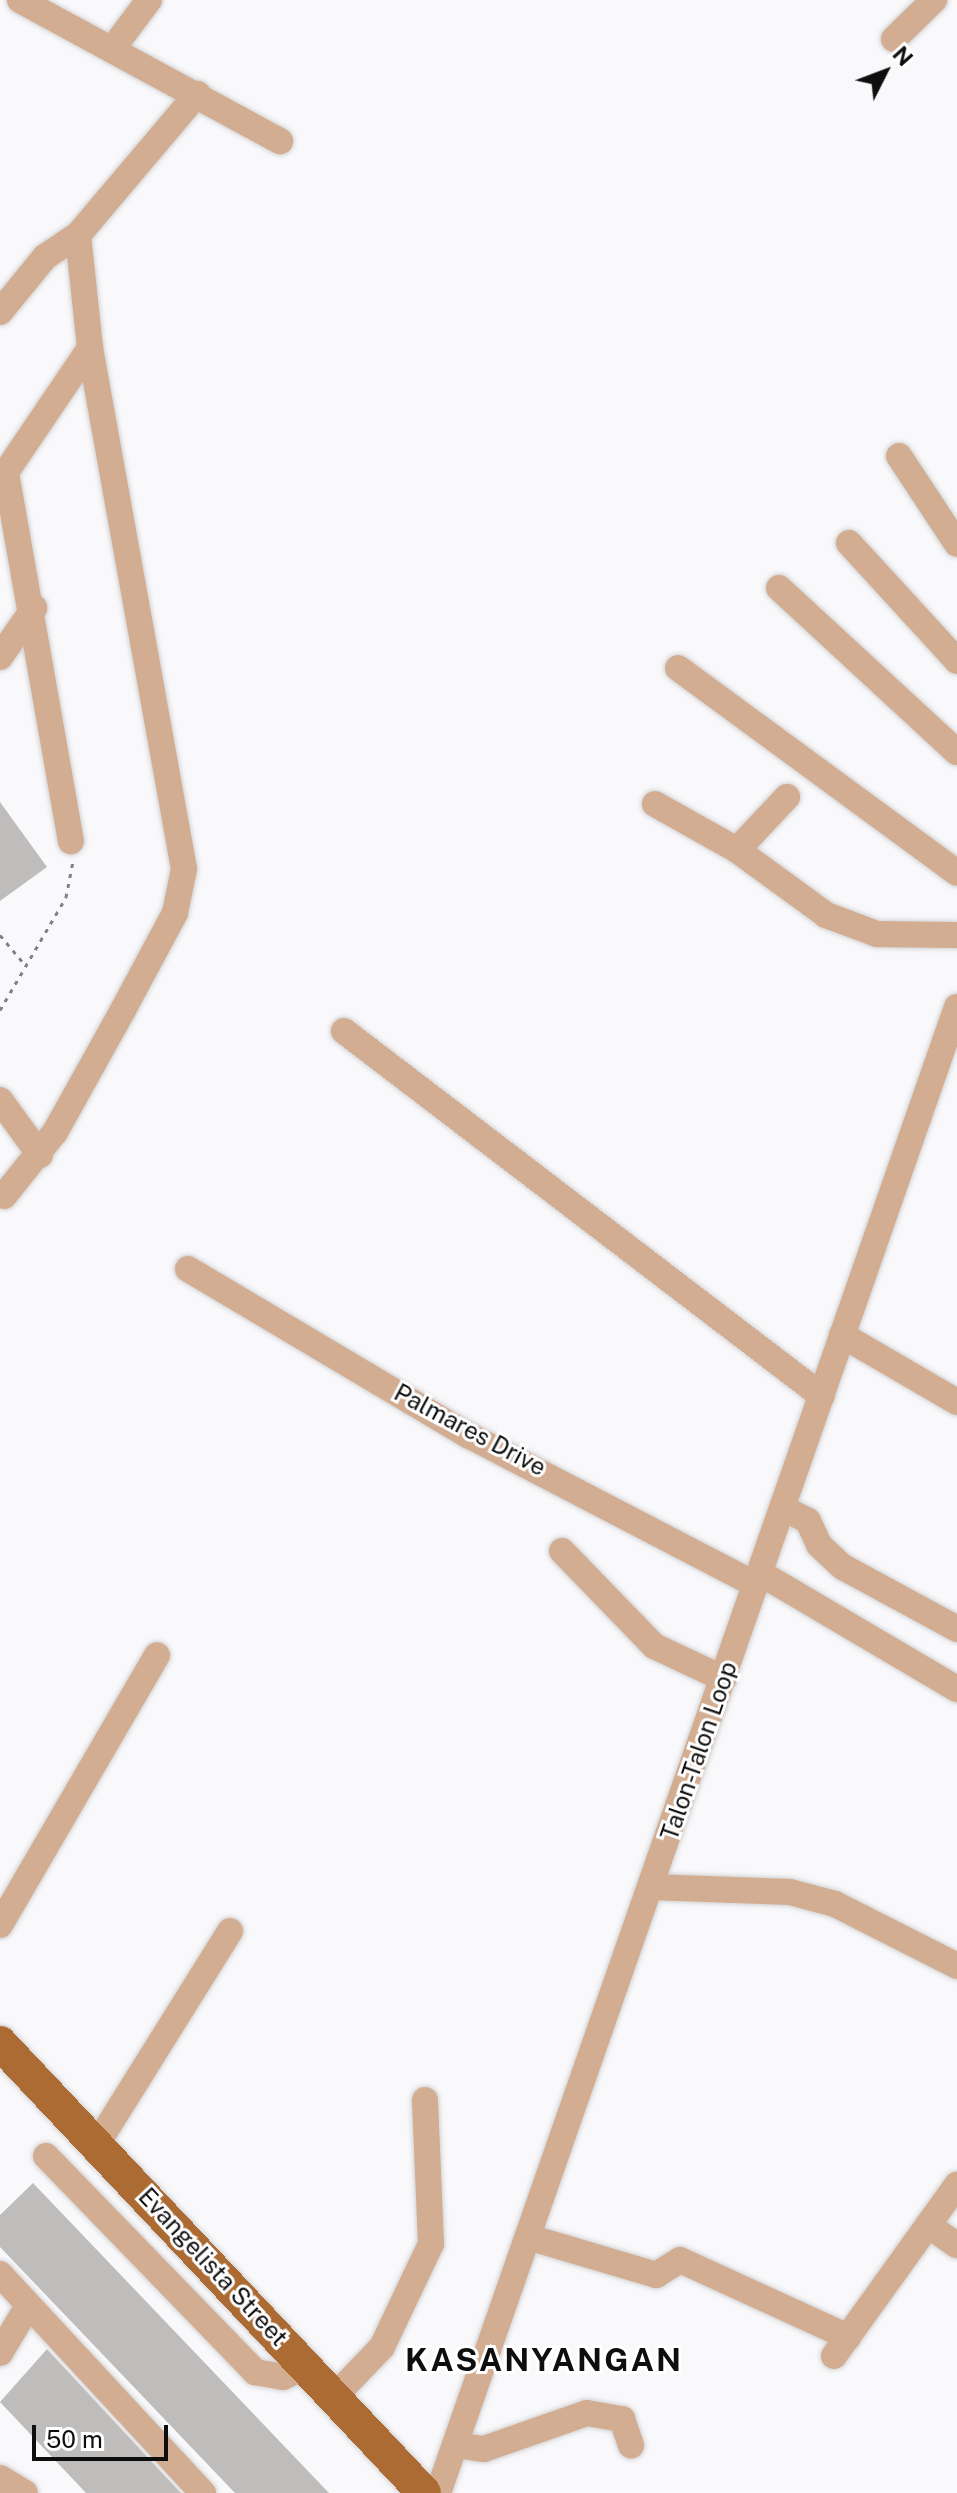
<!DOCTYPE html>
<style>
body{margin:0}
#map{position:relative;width:957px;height:2493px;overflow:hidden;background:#f9f9fb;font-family:"Public Sans",sans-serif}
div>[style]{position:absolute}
.building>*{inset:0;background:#bfbdbc}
.path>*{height:3px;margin-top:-1.5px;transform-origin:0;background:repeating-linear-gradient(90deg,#818182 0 4px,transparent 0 10px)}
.roads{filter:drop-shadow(0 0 2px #d3d3d5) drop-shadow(0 0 2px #d3d3d5)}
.minor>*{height:26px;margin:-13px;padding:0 13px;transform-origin:13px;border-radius:13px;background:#d2ad91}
.major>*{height:34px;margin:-17px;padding:0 17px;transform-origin:17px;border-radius:17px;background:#ab6b33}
span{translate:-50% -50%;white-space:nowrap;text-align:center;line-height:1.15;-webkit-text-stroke:6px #fff;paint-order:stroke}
.street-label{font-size:24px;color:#0e0e0e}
.district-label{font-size:32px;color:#0e0e0e;font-weight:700;letter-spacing:2px}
.north{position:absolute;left:845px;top:32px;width:80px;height:80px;-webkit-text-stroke:6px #fff;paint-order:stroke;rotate:48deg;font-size:22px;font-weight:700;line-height:32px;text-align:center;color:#0e0e0e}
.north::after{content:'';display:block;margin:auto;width:28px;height:36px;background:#0e0e0e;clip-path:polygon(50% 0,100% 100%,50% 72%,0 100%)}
.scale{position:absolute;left:32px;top:2425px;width:136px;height:36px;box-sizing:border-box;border:4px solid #0e0e0e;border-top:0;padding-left:10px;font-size:24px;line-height:28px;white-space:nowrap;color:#0e0e0e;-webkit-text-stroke:6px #fff;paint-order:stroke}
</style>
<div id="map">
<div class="building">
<i style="clip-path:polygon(0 802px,47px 867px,0 901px)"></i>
<i style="clip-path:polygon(33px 2183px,329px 2493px,235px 2493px,0 2247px,0 2215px)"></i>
<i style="clip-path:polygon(47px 2349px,61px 2364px,181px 2493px,86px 2493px,0 2402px)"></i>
</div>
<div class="path">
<i style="left:0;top:935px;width:40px;rotate:50deg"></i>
<i style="left:0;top:1010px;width:131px;rotate:-59.7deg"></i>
<i style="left:66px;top:897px;width:37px;rotate:-79deg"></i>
</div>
<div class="roads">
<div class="minor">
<i style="left:20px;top:0;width:296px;rotate:28.5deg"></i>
<i style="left:894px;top:39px;width:56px;rotate:-44.3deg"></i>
<i style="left:113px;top:48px;width:60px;rotate:-53.1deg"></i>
<i style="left:78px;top:235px;width:185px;rotate:-49.8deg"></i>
<i style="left:0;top:312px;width:71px;rotate:-50.7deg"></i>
<i style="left:45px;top:257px;width:40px;rotate:-34deg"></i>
<i style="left:78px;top:235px;width:114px;rotate:83.9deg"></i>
<i style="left:90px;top:348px;width:529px;rotate:79.77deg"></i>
<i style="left:184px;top:869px;width:45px;rotate:101.6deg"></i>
<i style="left:175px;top:913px;width:110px;rotate:118.2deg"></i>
<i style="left:123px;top:1010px;width:140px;rotate:119.1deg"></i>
<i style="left:55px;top:1132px;width:82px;rotate:128.6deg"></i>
<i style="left:899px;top:456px;width:105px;rotate:56.6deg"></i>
<i style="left:6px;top:473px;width:374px;rotate:80deg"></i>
<i style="left:0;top:481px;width:161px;rotate:-55.9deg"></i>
<i style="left:849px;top:543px;width:160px;rotate:47.5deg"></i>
<i style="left:779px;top:588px;width:242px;rotate:42.7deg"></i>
<i style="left:0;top:657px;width:60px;rotate:-55.2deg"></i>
<i style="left:678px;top:668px;width:346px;rotate:36.3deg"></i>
<i style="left:655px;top:804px;width:94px;rotate:29.3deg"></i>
<i style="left:737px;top:850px;width:110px;rotate:36.1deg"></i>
<i style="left:826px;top:915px;width:54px;rotate:20.4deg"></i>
<i style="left:877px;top:934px;width:80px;rotate:0.7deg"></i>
<i style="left:737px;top:850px;width:73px;rotate:-46.7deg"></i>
<i style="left:344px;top:1031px;width:601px;rotate:37.37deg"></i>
<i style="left:0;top:1100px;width:68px;rotate:54deg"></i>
<i style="left:188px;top:1269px;width:326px;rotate:30.7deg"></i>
<i style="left:468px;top:1435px;width:325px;rotate:27.5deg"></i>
<i style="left:842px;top:1335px;width:133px;rotate:30.2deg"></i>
<i style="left:783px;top:1508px;width:28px;rotate:27deg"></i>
<i style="left:808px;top:1521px;width:26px;rotate:65deg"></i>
<i style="left:819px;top:1545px;width:33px;rotate:43deg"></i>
<i style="left:843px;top:1567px;width:130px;rotate:28.5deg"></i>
<i style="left:562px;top:1551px;width:132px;rotate:45.9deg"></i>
<i style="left:654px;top:1646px;width:77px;rotate:25.2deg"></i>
<i style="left:760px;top:1573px;width:229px;rotate:30.5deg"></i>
<i style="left:651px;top:1887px;width:139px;rotate:2.1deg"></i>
<i style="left:790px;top:1892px;width:47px;rotate:14.9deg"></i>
<i style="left:835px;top:1904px;width:137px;rotate:26.9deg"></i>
<i style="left:0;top:1925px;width:312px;rotate:-59.8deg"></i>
<i style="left:97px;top:2144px;width:251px;rotate:-58deg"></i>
<i style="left:46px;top:2156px;width:301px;rotate:45.9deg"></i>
<i style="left:255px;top:2372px;width:28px;rotate:10deg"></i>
<i style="left:283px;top:2377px;width:25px;rotate:-26deg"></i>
<i style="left:928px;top:2225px;width:35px;rotate:35deg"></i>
<i style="left:528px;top:2237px;width:134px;rotate:16.5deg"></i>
<i style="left:656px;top:2275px;width:28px;rotate:-32deg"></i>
<i style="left:680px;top:2260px;width:185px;rotate:24.6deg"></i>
<i style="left:0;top:2274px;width:299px;rotate:47.2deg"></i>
<i style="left:0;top:2353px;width:55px;rotate:-59.2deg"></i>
<i style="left:834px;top:2356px;width:211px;rotate:-54.3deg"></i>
<i style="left:334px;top:2397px;width:69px;rotate:-46.2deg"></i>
<i style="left:382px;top:2347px;width:114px;rotate:-64.6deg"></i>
<i style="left:431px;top:2244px;width:144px;rotate:-92.4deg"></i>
<i style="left:455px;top:2445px;width:29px;rotate:8deg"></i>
<i style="left:484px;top:2449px;width:109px;rotate:-19.3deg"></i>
<i style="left:587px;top:2413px;width:36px;rotate:10deg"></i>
<i style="left:622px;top:2419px;width:28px;rotate:71deg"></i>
<i style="left:0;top:2478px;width:29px;rotate:31deg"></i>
<i style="left:438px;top:2493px;width:1574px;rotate:-70.75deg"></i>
</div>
<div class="major">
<i style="left:0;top:2043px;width:618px;rotate:46.7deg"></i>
</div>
</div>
<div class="street-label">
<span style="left:470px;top:1430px;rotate:28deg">Palmares Drive</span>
<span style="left:699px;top:1751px;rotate:-71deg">Talon-Talon Loop</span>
<span style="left:213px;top:2267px;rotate:47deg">Evangelista Street</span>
</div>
<div class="district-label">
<span style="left:544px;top:2360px">KASANYANGAN</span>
</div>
<div class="north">N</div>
<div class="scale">50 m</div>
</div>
